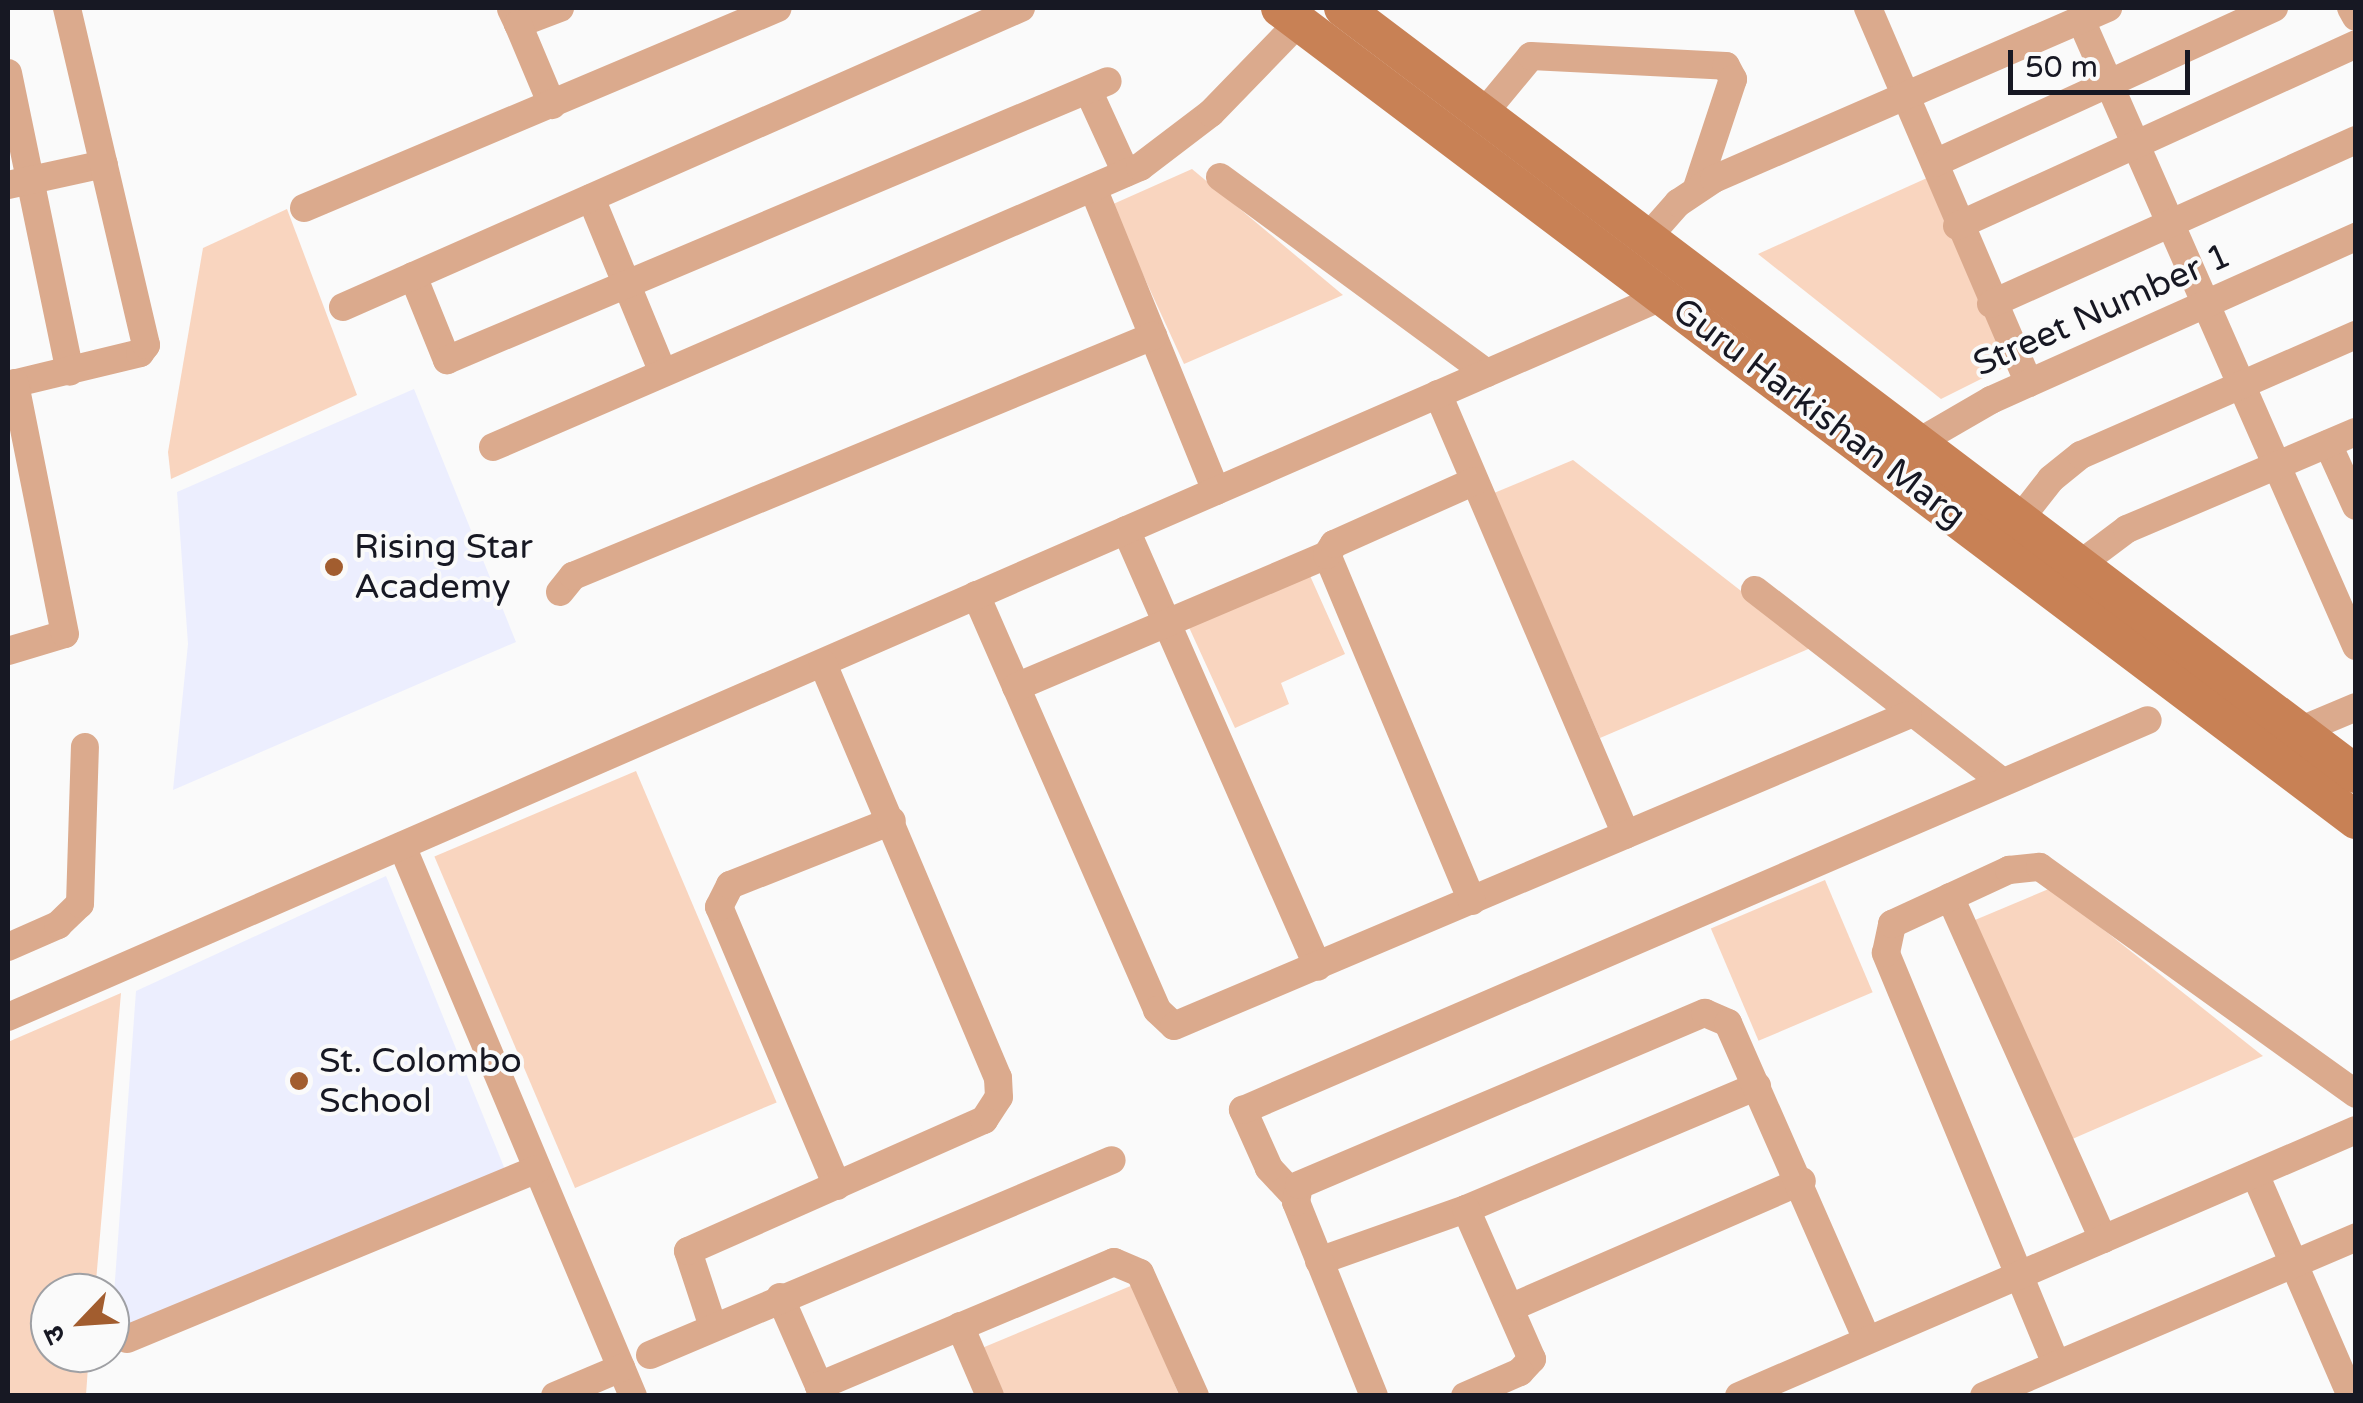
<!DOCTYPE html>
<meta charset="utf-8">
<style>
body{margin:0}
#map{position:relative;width:2363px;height:1403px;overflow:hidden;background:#fafafa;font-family:"Varela Round","Noto Sans Devanagari",sans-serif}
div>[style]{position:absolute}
.built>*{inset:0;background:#eceefe}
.green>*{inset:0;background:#f9d5bf;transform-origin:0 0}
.street>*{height:28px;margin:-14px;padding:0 14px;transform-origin:14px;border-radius:14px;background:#dbaa8d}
.secondary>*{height:38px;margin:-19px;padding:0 19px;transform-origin:19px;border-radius:19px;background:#c88155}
.dots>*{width:28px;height:28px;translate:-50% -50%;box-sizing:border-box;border:5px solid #fafafa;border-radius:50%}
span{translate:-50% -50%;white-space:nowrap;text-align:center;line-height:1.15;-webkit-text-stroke:8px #fafafa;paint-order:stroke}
.street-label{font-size:35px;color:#171823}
.poi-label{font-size:35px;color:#171823}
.left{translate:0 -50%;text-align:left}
.frame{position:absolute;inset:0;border:10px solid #171823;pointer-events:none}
.north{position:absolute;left:30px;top:1273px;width:100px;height:100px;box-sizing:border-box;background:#fafafa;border:2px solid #9fa0a4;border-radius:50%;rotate:245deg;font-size:28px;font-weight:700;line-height:40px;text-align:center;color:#171823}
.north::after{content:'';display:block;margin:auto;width:35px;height:45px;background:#a25d2f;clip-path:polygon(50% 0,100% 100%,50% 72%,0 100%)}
.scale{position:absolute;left:2008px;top:50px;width:182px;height:45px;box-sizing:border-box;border:5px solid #171823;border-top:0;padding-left:12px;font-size:30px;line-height:35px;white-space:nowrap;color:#171823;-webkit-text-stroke:8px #fafafa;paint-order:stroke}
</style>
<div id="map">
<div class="built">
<i style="clip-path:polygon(414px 389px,516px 642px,173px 790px,188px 644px,177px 492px)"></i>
<i style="clip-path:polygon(386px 876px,506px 1172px,110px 1349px,136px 991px)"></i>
</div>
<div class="green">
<i style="clip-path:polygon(1192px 169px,1343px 295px,1184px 364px,1111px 205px)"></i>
<i style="clip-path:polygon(1927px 178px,2009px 365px,1941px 399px,1758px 254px)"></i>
<i style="clip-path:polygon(287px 209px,357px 395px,171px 479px,168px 452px,203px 248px)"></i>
<i style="clip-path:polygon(1573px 460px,1813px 647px,1600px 738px,1494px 493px)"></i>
<i style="clip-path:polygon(1307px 569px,1345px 654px,1281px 683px,1289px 704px,1235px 728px,1187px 623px)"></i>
<i style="left:636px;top:771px;width:360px;height:219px;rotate:67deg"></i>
<i style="left:1825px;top:880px;width:122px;height:124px;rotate:67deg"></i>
<i style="clip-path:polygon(2051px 888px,2263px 1056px,2070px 1140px,1975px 920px)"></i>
<i style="clip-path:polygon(121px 993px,95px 1293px,50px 1293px,50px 1353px,89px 1353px,86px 1395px,8px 1395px,8px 1042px)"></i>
<i style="clip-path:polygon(1133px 1285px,1179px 1395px,1002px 1395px,982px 1348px)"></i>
</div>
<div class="street">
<i style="left:1868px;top:8px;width:408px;rotate:66.8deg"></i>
<i style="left:2351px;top:8px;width:10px;rotate:61deg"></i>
<i style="left:511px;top:9px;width:17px;rotate:65deg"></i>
<i style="left:518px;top:24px;width:45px;rotate:-20.9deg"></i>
<i style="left:2081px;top:20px;width:684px;rotate:66.28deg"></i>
<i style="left:518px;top:24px;width:88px;rotate:67.2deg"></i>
<i style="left:8px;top:73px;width:305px;rotate:78.3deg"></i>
<i style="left:1088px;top:90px;width:91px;rotate:65.4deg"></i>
<i style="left:1483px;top:114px;width:75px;rotate:-50.4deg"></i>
<i style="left:1531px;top:56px;width:195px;rotate:2.9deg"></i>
<i style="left:1726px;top:66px;width:15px;rotate:62deg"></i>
<i style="left:1733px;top:79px;width:115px;rotate:108.3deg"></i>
<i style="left:1935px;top:163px;width:373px;rotate:-24.6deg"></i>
<i style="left:1220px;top:177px;width:331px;rotate:36.3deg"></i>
<i style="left:8px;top:185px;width:98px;rotate:-12.3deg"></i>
<i style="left:1093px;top:188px;width:327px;rotate:67.9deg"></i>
<i style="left:591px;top:198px;width:189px;rotate:67.6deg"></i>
<i style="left:304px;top:208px;width:514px;rotate:-22.88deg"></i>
<i style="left:1957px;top:226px;width:439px;rotate:-24.5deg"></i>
<i style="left:1647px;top:238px;width:47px;rotate:-48.5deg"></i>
<i style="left:1678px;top:203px;width:43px;rotate:-33.7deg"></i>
<i style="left:1714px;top:179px;width:430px;rotate:-23.5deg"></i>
<i style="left:413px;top:276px;width:91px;rotate:68deg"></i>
<i style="left:447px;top:360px;width:717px;rotate:-22.88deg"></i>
<i style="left:1991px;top:304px;width:400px;rotate:-24.2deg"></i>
<i style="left:343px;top:307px;width:741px;rotate:-23.8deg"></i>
<i style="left:8px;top:385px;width:136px;rotate:-13.6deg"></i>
<i style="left:140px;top:353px;width:10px;rotate:-53deg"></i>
<i style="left:146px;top:345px;width:346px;rotate:-103.2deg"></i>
<i style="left:1438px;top:394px;width:479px;rotate:66.9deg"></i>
<i style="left:2328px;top:444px;width:68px;rotate:65.7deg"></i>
<i style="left:493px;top:447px;width:705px;rotate:-23.4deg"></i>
<i style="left:1140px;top:167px;width:89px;rotate:-37.3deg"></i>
<i style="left:1211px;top:113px;width:128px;rotate:-45.9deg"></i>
<i style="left:1903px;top:451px;width:102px;rotate:-30.1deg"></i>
<i style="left:1991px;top:400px;width:400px;rotate:-24.1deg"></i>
<i style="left:2019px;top:520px;width:52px;rotate:-52deg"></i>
<i style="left:2051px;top:479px;width:38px;rotate:-39deg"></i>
<i style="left:2081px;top:455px;width:300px;rotate:-23.6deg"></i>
<i style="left:1126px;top:530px;width:477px;rotate:66.3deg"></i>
<i style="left:2079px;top:565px;width:60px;rotate:-36.9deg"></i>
<i style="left:2127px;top:529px;width:249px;rotate:-23deg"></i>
<i style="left:1755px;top:590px;width:311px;rotate:37.8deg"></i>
<i style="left:560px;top:592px;width:21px;rotate:-51deg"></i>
<i style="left:573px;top:576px;width:628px;rotate:-22.48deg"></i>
<i style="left:976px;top:595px;width:453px;rotate:66.4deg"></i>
<i style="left:1157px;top:1010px;width:23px;rotate:43deg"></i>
<i style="left:1174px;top:1026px;width:797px;rotate:-22.96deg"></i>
<i style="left:8px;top:651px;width:59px;rotate:-16.6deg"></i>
<i style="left:65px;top:634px;width:256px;rotate:-101.3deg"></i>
<i style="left:1016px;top:687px;width:338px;rotate:-23deg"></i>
<i style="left:2299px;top:731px;width:62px;rotate:-22.8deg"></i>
<i style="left:402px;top:846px;width:597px;rotate:67.22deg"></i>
<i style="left:1950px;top:897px;width:375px;rotate:65.9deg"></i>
<i style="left:1472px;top:901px;width:375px;rotate:-112.7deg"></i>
<i style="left:1327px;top:555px;width:13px;rotate:-58deg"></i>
<i style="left:1334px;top:544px;width:154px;rotate:-24.1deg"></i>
<i style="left:8px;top:947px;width:55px;rotate:-23.7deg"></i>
<i style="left:58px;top:925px;width:30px;rotate:-44deg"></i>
<i style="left:80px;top:904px;width:157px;rotate:-88.2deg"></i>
<i style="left:8px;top:1017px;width:1806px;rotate:-23.53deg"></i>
<i style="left:2255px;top:1174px;width:242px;rotate:66.6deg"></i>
<i style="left:837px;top:1186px;width:303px;rotate:-112.9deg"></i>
<i style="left:719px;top:907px;width:25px;rotate:-63deg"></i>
<i style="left:730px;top:885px;width:174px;rotate:-21.6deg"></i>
<i style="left:1294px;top:1195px;width:37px;rotate:-133deg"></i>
<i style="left:1269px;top:1168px;width:64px;rotate:-114.1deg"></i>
<i style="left:1243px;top:1110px;width:985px;rotate:-23.31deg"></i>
<i style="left:1466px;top:1209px;width:316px;rotate:-22.9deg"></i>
<i style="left:1319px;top:1261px;width:156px;rotate:-19.5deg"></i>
<i style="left:1466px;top:1209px;width:164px;rotate:66.3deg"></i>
<i style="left:1532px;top:1359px;width:18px;rotate:133deg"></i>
<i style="left:1520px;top:1372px;width:60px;rotate:156.4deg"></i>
<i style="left:780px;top:1297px;width:97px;rotate:66.3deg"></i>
<i style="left:1512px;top:1307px;width:316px;rotate:-23.5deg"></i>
<i style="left:960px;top:1326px;width:76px;rotate:66.8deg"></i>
<i style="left:713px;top:1327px;width:80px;rotate:-108.2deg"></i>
<i style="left:688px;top:1251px;width:324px;rotate:-23.9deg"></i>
<i style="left:984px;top:1120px;width:27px;rotate:-57deg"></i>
<i style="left:999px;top:1097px;width:19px;rotate:-93deg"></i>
<i style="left:998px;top:1078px;width:450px;rotate:-112.9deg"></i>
<i style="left:127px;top:1339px;width:444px;rotate:-22.5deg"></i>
<i style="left:650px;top:1355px;width:501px;rotate:-22.88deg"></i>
<i style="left:2056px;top:1364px;width:445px;rotate:-112.5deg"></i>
<i style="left:1886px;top:953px;width:30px;rotate:-78deg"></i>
<i style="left:1892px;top:924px;width:129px;rotate:-24.8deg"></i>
<i style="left:2009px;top:870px;width:31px;rotate:-6deg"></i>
<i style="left:2040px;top:867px;width:389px;rotate:35.7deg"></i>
<i style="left:555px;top:1396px;width:72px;rotate:-23deg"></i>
<i style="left:823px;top:1396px;width:11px;rotate:-112deg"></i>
<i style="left:819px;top:1386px;width:320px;rotate:-22.8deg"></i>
<i style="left:1114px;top:1262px;width:28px;rotate:23deg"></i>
<i style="left:1140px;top:1273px;width:135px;rotate:65.9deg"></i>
<i style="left:1374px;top:1396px;width:209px;rotate:-111.9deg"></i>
<i style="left:1296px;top:1202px;width:17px;rotate:-80deg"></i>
<i style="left:1299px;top:1185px;width:441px;rotate:-23deg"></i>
<i style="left:1705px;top:1013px;width:25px;rotate:23deg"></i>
<i style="left:1728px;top:1023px;width:346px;rotate:66.3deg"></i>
<i style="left:1739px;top:1396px;width:672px;rotate:-23.32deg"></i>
<i style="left:1984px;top:1396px;width:405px;rotate:-23.1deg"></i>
</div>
<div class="secondary">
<i style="left:1280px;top:8px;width:1348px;rotate:37.04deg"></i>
<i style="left:1343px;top:8px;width:1270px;rotate:37.1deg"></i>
</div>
<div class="dots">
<i style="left:334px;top:567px;background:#a25d2f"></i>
<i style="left:299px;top:1081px;background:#a25d2f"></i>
</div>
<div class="street-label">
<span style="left:2102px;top:310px;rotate:-24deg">Street Number 1</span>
<span style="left:1819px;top:413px;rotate:37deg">Guru Harkishan Marg</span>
</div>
<div class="poi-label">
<span class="left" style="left:354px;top:567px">Rising Star<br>Academy</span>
<span class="left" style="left:319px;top:1081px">St. Colombo<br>School</span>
</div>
<div class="frame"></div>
<div class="north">उ</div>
<div class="scale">50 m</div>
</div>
